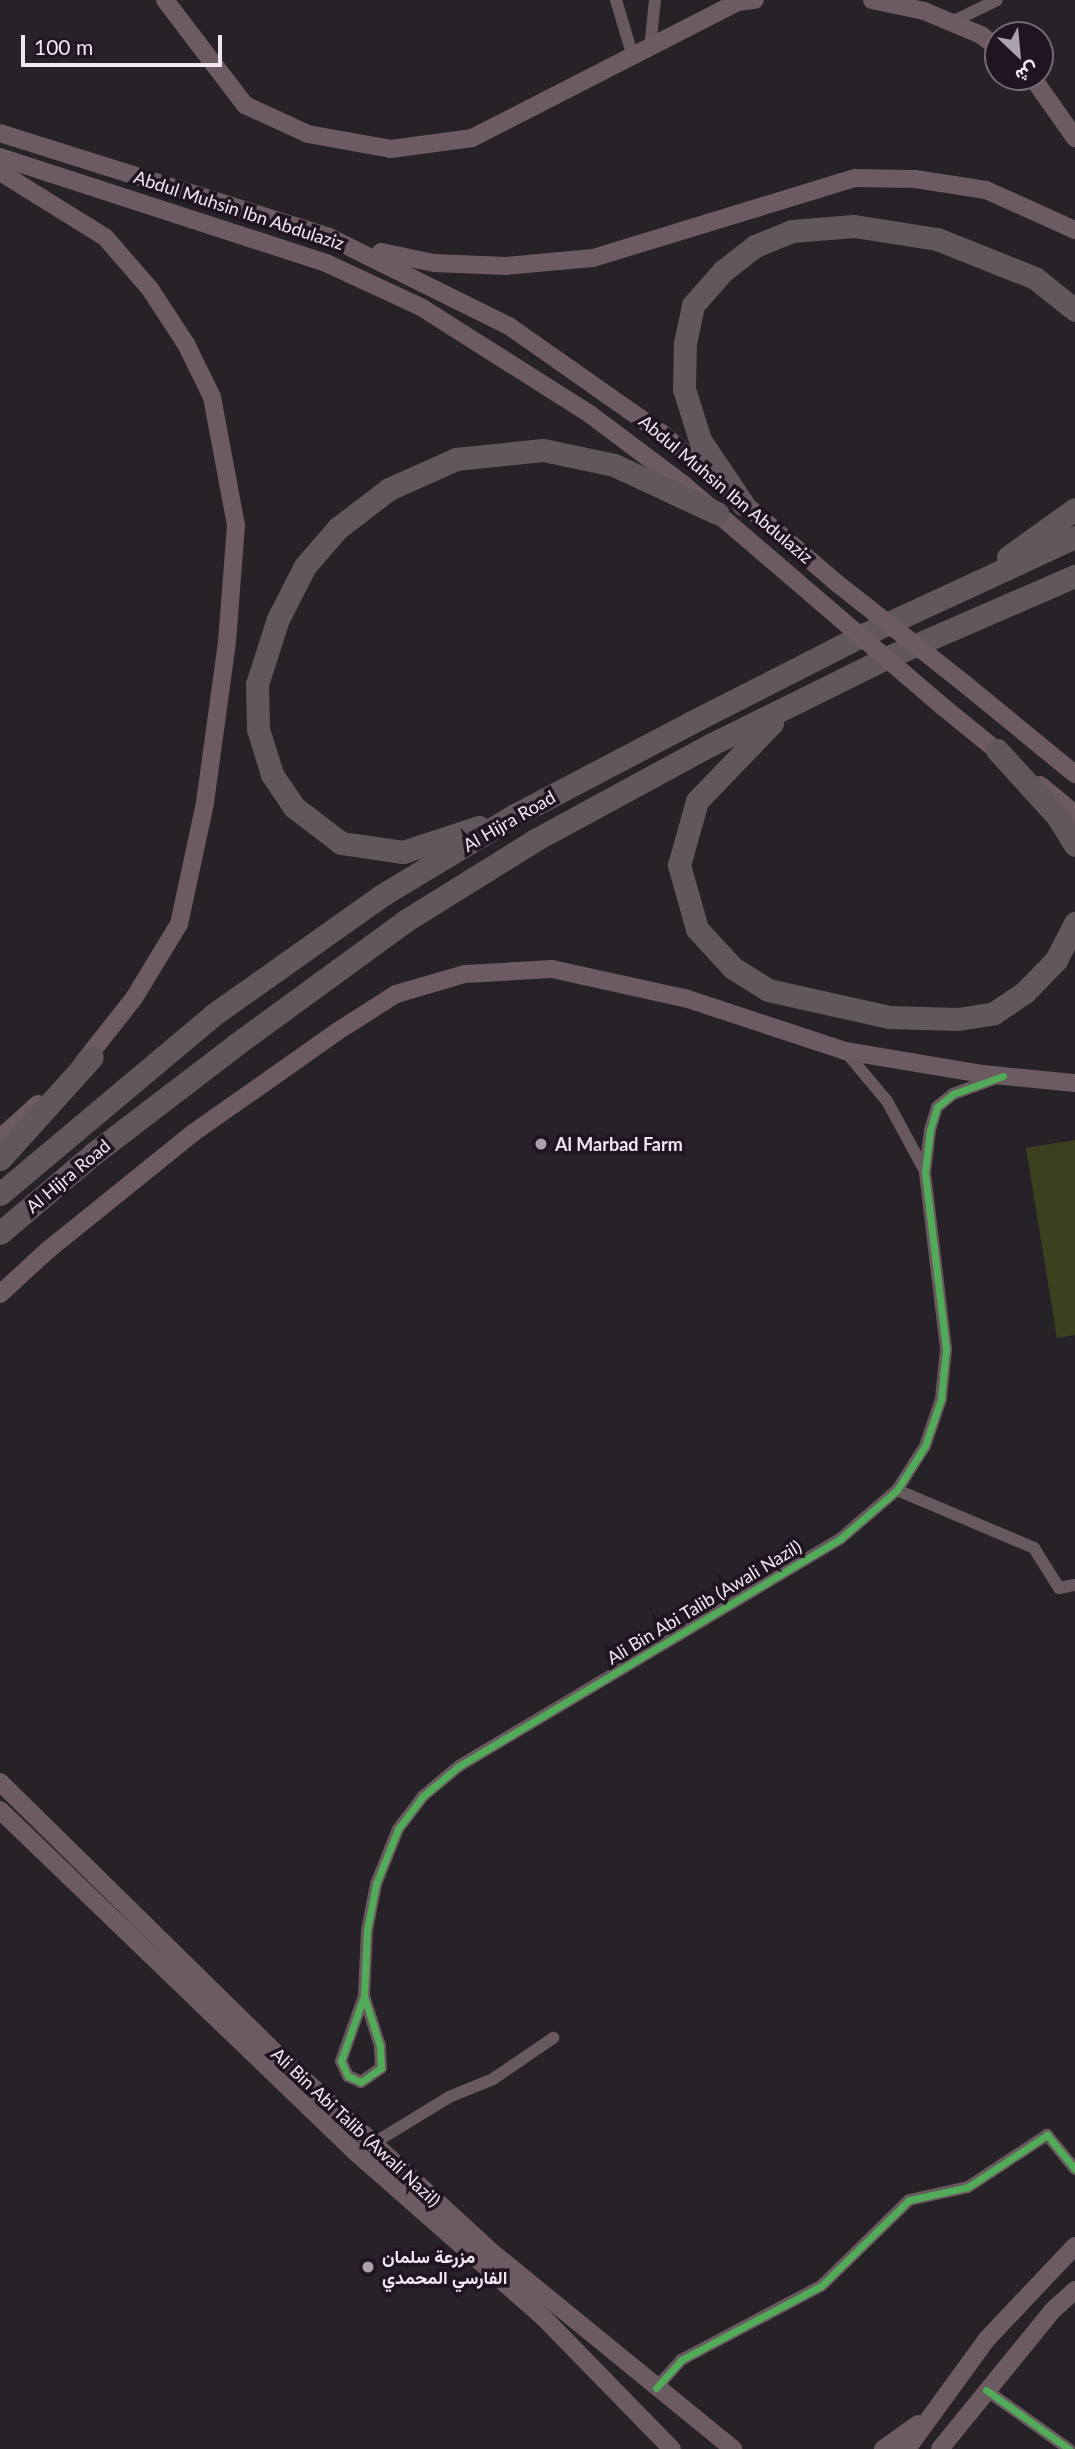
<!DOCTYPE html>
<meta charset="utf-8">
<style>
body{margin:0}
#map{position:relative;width:1075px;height:2449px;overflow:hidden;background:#272128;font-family:Lato,Vazirmatn,sans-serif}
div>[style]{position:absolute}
.green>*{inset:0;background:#3b411e}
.street>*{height:12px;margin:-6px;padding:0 6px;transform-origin:6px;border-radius:6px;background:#68595e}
.secondary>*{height:18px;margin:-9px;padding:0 9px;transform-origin:9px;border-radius:9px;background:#6c5b61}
.highway>*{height:23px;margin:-11.5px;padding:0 11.5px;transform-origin:11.5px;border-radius:11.5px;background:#63575e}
.secondary-bridge>*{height:18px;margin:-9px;padding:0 9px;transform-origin:9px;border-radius:9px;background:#6c5b61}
.cycleway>*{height:7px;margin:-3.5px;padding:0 3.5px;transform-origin:3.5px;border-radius:3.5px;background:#51ab58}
.dots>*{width:19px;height:19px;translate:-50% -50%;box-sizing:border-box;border:4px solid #201421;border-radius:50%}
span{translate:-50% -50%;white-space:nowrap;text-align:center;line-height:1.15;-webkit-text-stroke:7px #201421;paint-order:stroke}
.street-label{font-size:18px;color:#f0e8f1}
.poi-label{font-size:18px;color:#f0e8f1;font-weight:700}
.left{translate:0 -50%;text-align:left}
.north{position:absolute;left:984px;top:21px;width:70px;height:70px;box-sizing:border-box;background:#201421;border:2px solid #736974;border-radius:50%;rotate:154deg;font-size:19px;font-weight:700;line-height:28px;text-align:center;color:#f0e8f1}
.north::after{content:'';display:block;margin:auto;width:24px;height:32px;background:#aaa2ab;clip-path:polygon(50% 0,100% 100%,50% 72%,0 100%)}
.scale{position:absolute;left:21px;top:35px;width:201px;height:32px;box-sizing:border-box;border:4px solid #f0e8f1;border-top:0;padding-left:9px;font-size:21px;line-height:24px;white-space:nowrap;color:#f0e8f1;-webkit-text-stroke:5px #201421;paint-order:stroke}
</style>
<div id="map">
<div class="green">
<i style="clip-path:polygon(1075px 1140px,1075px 1335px,1057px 1338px,1026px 1148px)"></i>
</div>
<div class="street">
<i style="left:616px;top:0;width:59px;rotate:73.4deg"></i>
<i style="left:952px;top:22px;width:50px;rotate:-26.1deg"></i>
<i style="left:650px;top:48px;width:48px;rotate:-84.1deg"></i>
<i style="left:845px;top:1051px;width:65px;rotate:50deg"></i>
<i style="left:887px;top:1101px;width:80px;rotate:61.5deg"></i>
<i style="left:897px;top:1490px;width:149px;rotate:22.9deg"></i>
<i style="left:1034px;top:1548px;width:47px;rotate:58deg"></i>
<i style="left:1059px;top:1588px;width:16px;rotate:-11deg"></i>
<i style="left:364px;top:1996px;width:69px;rotate:109.5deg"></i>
<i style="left:341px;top:2061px;width:17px;rotate:65deg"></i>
<i style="left:348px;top:2076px;width:14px;rotate:25deg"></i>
<i style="left:361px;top:2082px;width:24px;rotate:-35deg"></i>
<i style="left:381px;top:2068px;width:22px;rotate:-93deg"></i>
<i style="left:380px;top:2046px;width:52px;rotate:-107.7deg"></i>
<i style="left:364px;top:1996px;width:66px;rotate:-87.4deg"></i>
<i style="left:367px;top:1930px;width:47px;rotate:-78.9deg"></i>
<i style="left:376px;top:1884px;width:59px;rotate:-68.2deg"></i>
<i style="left:398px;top:1829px;width:41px;rotate:-52.9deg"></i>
<i style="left:423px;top:1796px;width:47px;rotate:-39.8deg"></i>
<i style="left:459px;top:1766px;width:443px;rotate:-30.8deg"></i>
<i style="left:840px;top:1539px;width:75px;rotate:-40.7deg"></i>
<i style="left:897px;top:1490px;width:52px;rotate:-57.5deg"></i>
<i style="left:925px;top:1446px;width:50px;rotate:-71.2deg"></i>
<i style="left:941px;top:1399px;width:50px;rotate:-84.3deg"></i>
<i style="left:946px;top:1349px;width:178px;rotate:-96.8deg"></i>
<i style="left:925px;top:1172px;width:42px;rotate:-83.2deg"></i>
<i style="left:930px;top:1130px;width:24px;rotate:-73deg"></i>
<i style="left:937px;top:1107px;width:21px;rotate:-39deg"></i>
<i style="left:953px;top:1094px;width:47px;rotate:-20deg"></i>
<i style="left:374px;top:2143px;width:88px;rotate:-31.5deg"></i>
<i style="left:449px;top:2097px;width:48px;rotate:-22.2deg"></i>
<i style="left:493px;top:2079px;width:73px;rotate:-34.3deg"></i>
<i style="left:656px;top:2388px;width:38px;rotate:-48deg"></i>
<i style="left:681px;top:2360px;width:158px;rotate:-27.9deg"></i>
<i style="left:821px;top:2286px;width:123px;rotate:-44.3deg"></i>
<i style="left:909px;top:2200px;width:60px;rotate:-12.4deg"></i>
<i style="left:968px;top:2187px;width:95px;rotate:-33.4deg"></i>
<i style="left:1047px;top:2135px;width:44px;rotate:50.5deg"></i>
<i style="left:986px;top:2390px;width:102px;rotate:35.4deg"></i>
</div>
<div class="secondary">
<i style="left:165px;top:0;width:132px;rotate:52.7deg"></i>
<i style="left:245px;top:105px;width:69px;rotate:24.7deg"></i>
<i style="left:308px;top:134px;width:84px;rotate:10.2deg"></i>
<i style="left:391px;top:149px;width:82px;rotate:-7.7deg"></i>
<i style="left:472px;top:138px;width:299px;rotate:-27.1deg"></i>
<i style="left:738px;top:2px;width:17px;rotate:-7deg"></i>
<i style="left:872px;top:0;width:53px;rotate:11.9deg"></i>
<i style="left:924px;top:11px;width:62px;rotate:22.8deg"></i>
<i style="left:981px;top:35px;width:21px;rotate:37deg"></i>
<i style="left:1032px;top:77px;width:75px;rotate:54.8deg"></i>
<i style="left:0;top:133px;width:345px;rotate:17.5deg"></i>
<i style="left:329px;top:237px;width:201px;rotate:26.3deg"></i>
<i style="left:509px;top:326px;width:189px;rotate:35.1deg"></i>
<i style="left:664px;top:435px;width:229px;rotate:40.6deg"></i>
<i style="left:0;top:157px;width:343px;rotate:18deg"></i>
<i style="left:326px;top:263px;width:105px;rotate:24.9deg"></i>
<i style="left:421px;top:307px;width:201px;rotate:32.4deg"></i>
<i style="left:591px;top:415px;width:115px;rotate:36.9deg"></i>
<i style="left:683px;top:484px;width:184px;rotate:40.6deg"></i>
<i style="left:0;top:172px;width:123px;rotate:31.8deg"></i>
<i style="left:105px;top:237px;width:69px;rotate:49.1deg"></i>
<i style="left:150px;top:289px;width:66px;rotate:56.8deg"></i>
<i style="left:186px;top:344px;width:59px;rotate:63.9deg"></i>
<i style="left:212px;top:397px;width:130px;rotate:79.4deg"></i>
<i style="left:236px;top:525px;width:117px;rotate:94.4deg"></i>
<i style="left:227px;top:642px;width:162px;rotate:97.8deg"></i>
<i style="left:205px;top:803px;width:124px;rotate:102.1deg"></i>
<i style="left:179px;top:924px;width:87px;rotate:121.3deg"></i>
<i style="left:134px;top:998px;width:84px;rotate:128.2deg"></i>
<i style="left:381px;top:252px;width:54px;rotate:11.7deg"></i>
<i style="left:434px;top:263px;width:72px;rotate:2.4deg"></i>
<i style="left:506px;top:266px;width:87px;rotate:-5.3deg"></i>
<i style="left:593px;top:258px;width:274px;rotate:-17deg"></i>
<i style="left:855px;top:178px;width:60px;rotate:1deg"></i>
<i style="left:915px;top:179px;width:72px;rotate:8.8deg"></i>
<i style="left:986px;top:190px;width:98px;rotate:24.2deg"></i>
<i style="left:960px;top:680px;width:149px;rotate:39.3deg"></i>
<i style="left:942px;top:706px;width:84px;rotate:39.2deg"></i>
<i style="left:1040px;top:785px;width:45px;rotate:39.6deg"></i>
<i style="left:0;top:1138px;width:51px;rotate:-41.8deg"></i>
<i style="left:0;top:1294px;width:65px;rotate:-42.5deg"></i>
<i style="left:48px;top:1250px;width:186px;rotate:-38.9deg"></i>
<i style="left:193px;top:1133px;width:177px;rotate:-35.1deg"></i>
<i style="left:338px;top:1031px;width:69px;rotate:-32.5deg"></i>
<i style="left:396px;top:994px;width:72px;rotate:-16.2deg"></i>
<i style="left:465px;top:974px;width:87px;rotate:-3.3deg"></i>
<i style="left:552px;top:969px;width:139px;rotate:12.4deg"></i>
<i style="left:688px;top:999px;width:165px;rotate:18.3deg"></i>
<i style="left:845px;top:1051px;width:140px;rotate:9.5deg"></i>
<i style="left:983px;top:1074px;width:92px;rotate:5.6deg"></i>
<i style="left:0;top:1782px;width:395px;rotate:44.5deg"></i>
<i style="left:282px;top:2059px;width:287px;rotate:42.6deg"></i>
<i style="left:493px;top:2253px;width:310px;rotate:39.2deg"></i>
<i style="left:0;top:1810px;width:490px;rotate:43.9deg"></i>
<i style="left:353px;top:2150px;width:254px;rotate:41.3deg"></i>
<i style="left:544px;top:2318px;width:183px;rotate:45.7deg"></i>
<i style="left:883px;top:2449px;width:43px;rotate:-35.5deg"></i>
<i style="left:907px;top:2449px;width:136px;rotate:-54deg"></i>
<i style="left:987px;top:2339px;width:128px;rotate:-46.6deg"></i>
<i style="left:940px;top:2449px;width:179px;rotate:-50.9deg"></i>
<i style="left:1053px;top:2310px;width:30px;rotate:-42deg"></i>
</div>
<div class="highway">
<i style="left:743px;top:504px;width:77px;rotate:-123.9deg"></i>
<i style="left:700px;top:440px;width:53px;rotate:-107.4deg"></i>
<i style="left:684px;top:389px;width:46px;rotate:-88.8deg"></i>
<i style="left:685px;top:343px;width:39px;rotate:-78deg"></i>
<i style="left:693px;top:305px;width:45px;rotate:-48.6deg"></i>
<i style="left:723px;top:271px;width:41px;rotate:-38deg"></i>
<i style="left:755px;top:246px;width:40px;rotate:-22deg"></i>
<i style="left:792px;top:231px;width:62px;rotate:-4.6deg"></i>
<i style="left:854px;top:226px;width:84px;rotate:8.9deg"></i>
<i style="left:937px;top:239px;width:105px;rotate:21.7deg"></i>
<i style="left:1035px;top:278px;width:51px;rotate:38.7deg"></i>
<i style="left:1008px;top:557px;width:82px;rotate:-35.6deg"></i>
<i style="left:772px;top:723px;width:108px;rotate:133.9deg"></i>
<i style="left:697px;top:801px;width:66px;rotate:105.7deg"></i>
<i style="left:679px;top:865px;width:66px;rotate:74.3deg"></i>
<i style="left:697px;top:929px;width:53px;rotate:47.3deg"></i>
<i style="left:733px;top:968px;width:41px;rotate:32.2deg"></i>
<i style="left:768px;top:990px;width:124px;rotate:12.6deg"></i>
<i style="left:889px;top:1017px;width:69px;rotate:1.7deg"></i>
<i style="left:958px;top:1019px;width:36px;rotate:-9deg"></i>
<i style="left:994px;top:1013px;width:37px;rotate:-34deg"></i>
<i style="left:1025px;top:992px;width:45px;rotate:-45.9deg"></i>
<i style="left:1056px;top:960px;width:42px;rotate:-62.8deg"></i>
<i style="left:997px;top:750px;width:89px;rotate:47.7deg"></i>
<i style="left:1057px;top:816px;width:34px;rotate:58deg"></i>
<i style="left:479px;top:827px;width:80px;rotate:161.8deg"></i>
<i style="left:403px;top:852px;width:63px;rotate:-171.7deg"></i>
<i style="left:341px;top:843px;width:59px;rotate:-142.5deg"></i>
<i style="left:294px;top:807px;width:40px;rotate:-124deg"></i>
<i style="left:272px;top:774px;width:47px;rotate:-107.3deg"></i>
<i style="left:258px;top:729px;width:45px;rotate:-91.3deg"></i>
<i style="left:257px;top:684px;width:68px;rotate:-72.1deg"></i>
<i style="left:278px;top:619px;width:59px;rotate:-63deg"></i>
<i style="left:305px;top:566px;width:50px;rotate:-49deg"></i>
<i style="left:338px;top:528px;width:64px;rotate:-37.4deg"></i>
<i style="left:389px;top:489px;width:73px;rotate:-24.1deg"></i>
<i style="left:456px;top:459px;width:87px;rotate:-5.9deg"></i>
<i style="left:543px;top:450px;width:73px;rotate:11.9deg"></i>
<i style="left:614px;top:465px;width:114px;rotate:25deg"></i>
<i style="left:0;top:1159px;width:137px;rotate:-48deg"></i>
<i style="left:0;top:1194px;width:278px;rotate:-40deg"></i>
<i style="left:213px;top:1015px;width:209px;rotate:-35.3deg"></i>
<i style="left:384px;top:894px;width:153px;rotate:-31.1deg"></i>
<i style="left:515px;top:815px;width:198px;rotate:-27.7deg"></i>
<i style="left:690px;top:723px;width:196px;rotate:-27deg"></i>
<i style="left:865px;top:634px;width:231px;rotate:-24.8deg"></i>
<i style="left:0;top:1233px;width:122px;rotate:-40.3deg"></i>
<i style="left:93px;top:1154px;width:183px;rotate:-37.4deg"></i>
<i style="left:238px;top:1043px;width:207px;rotate:-36.1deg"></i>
<i style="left:405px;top:921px;width:153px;rotate:-31.9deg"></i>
<i style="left:535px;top:840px;width:201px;rotate:-28.5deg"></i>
<i style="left:712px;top:744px;width:194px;rotate:-26.3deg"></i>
<i style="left:886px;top:658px;width:206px;rotate:-23.5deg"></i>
</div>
<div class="secondary-bridge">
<i style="left:838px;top:584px;width:155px;rotate:38.2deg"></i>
<i style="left:823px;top:604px;width:157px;rotate:40.6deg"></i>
</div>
<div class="cycleway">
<i style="left:364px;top:1996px;width:69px;rotate:109.5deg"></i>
<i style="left:341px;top:2061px;width:17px;rotate:65deg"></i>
<i style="left:348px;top:2076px;width:14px;rotate:25deg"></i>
<i style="left:361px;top:2082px;width:24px;rotate:-35deg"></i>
<i style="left:381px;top:2068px;width:22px;rotate:-93deg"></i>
<i style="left:380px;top:2046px;width:52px;rotate:-107.7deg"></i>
<i style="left:364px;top:1996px;width:66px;rotate:-87.4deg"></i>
<i style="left:367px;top:1930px;width:47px;rotate:-78.9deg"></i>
<i style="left:376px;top:1884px;width:59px;rotate:-68.2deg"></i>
<i style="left:398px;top:1829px;width:41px;rotate:-52.9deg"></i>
<i style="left:423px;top:1796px;width:47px;rotate:-39.8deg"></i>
<i style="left:459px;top:1766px;width:443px;rotate:-30.8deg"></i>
<i style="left:840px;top:1539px;width:75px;rotate:-40.7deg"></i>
<i style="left:897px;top:1490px;width:52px;rotate:-57.5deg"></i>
<i style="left:925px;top:1446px;width:50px;rotate:-71.2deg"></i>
<i style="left:941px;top:1399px;width:50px;rotate:-84.3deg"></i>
<i style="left:946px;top:1349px;width:178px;rotate:-96.8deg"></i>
<i style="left:925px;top:1172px;width:42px;rotate:-83.2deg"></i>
<i style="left:930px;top:1130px;width:24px;rotate:-73deg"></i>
<i style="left:937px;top:1107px;width:21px;rotate:-39deg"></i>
<i style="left:953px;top:1094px;width:53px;rotate:-19.8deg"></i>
<i style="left:656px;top:2388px;width:38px;rotate:-48deg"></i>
<i style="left:681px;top:2360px;width:158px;rotate:-27.9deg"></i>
<i style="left:821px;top:2286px;width:123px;rotate:-44.3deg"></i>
<i style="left:909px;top:2200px;width:60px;rotate:-12.4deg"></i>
<i style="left:968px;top:2187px;width:95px;rotate:-33.4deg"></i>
<i style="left:1047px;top:2135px;width:44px;rotate:50.5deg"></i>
<i style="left:986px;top:2390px;width:102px;rotate:35.4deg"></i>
</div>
<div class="dots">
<i style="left:541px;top:1144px;background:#aaa2ab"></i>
<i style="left:368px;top:2267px;background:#aaa2ab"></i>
</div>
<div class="street-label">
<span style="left:239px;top:210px;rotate:18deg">Abdul Muhsin Ibn Abdulaziz</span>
<span style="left:726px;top:489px;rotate:40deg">Abdul Muhsin Ibn Abdulaziz</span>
<span style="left:509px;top:821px;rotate:-30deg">Al Hijra Road</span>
<span style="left:68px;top:1176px;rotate:-40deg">Al Hijra Road</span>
<span style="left:704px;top:1602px;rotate:-31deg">Ali Bin Abi Talib (Awali Nazil)</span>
<span style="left:356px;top:2127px;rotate:43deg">Ali Bin Abi Talib (Awali Nazil)</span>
</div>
<div class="poi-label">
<span class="left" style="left:555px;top:1144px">Al Marbad Farm</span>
<span class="left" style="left:382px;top:2267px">مزرعة سلمان<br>الفارسي المحمدي</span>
</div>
<div class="north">ش</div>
<div class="scale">100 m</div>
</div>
